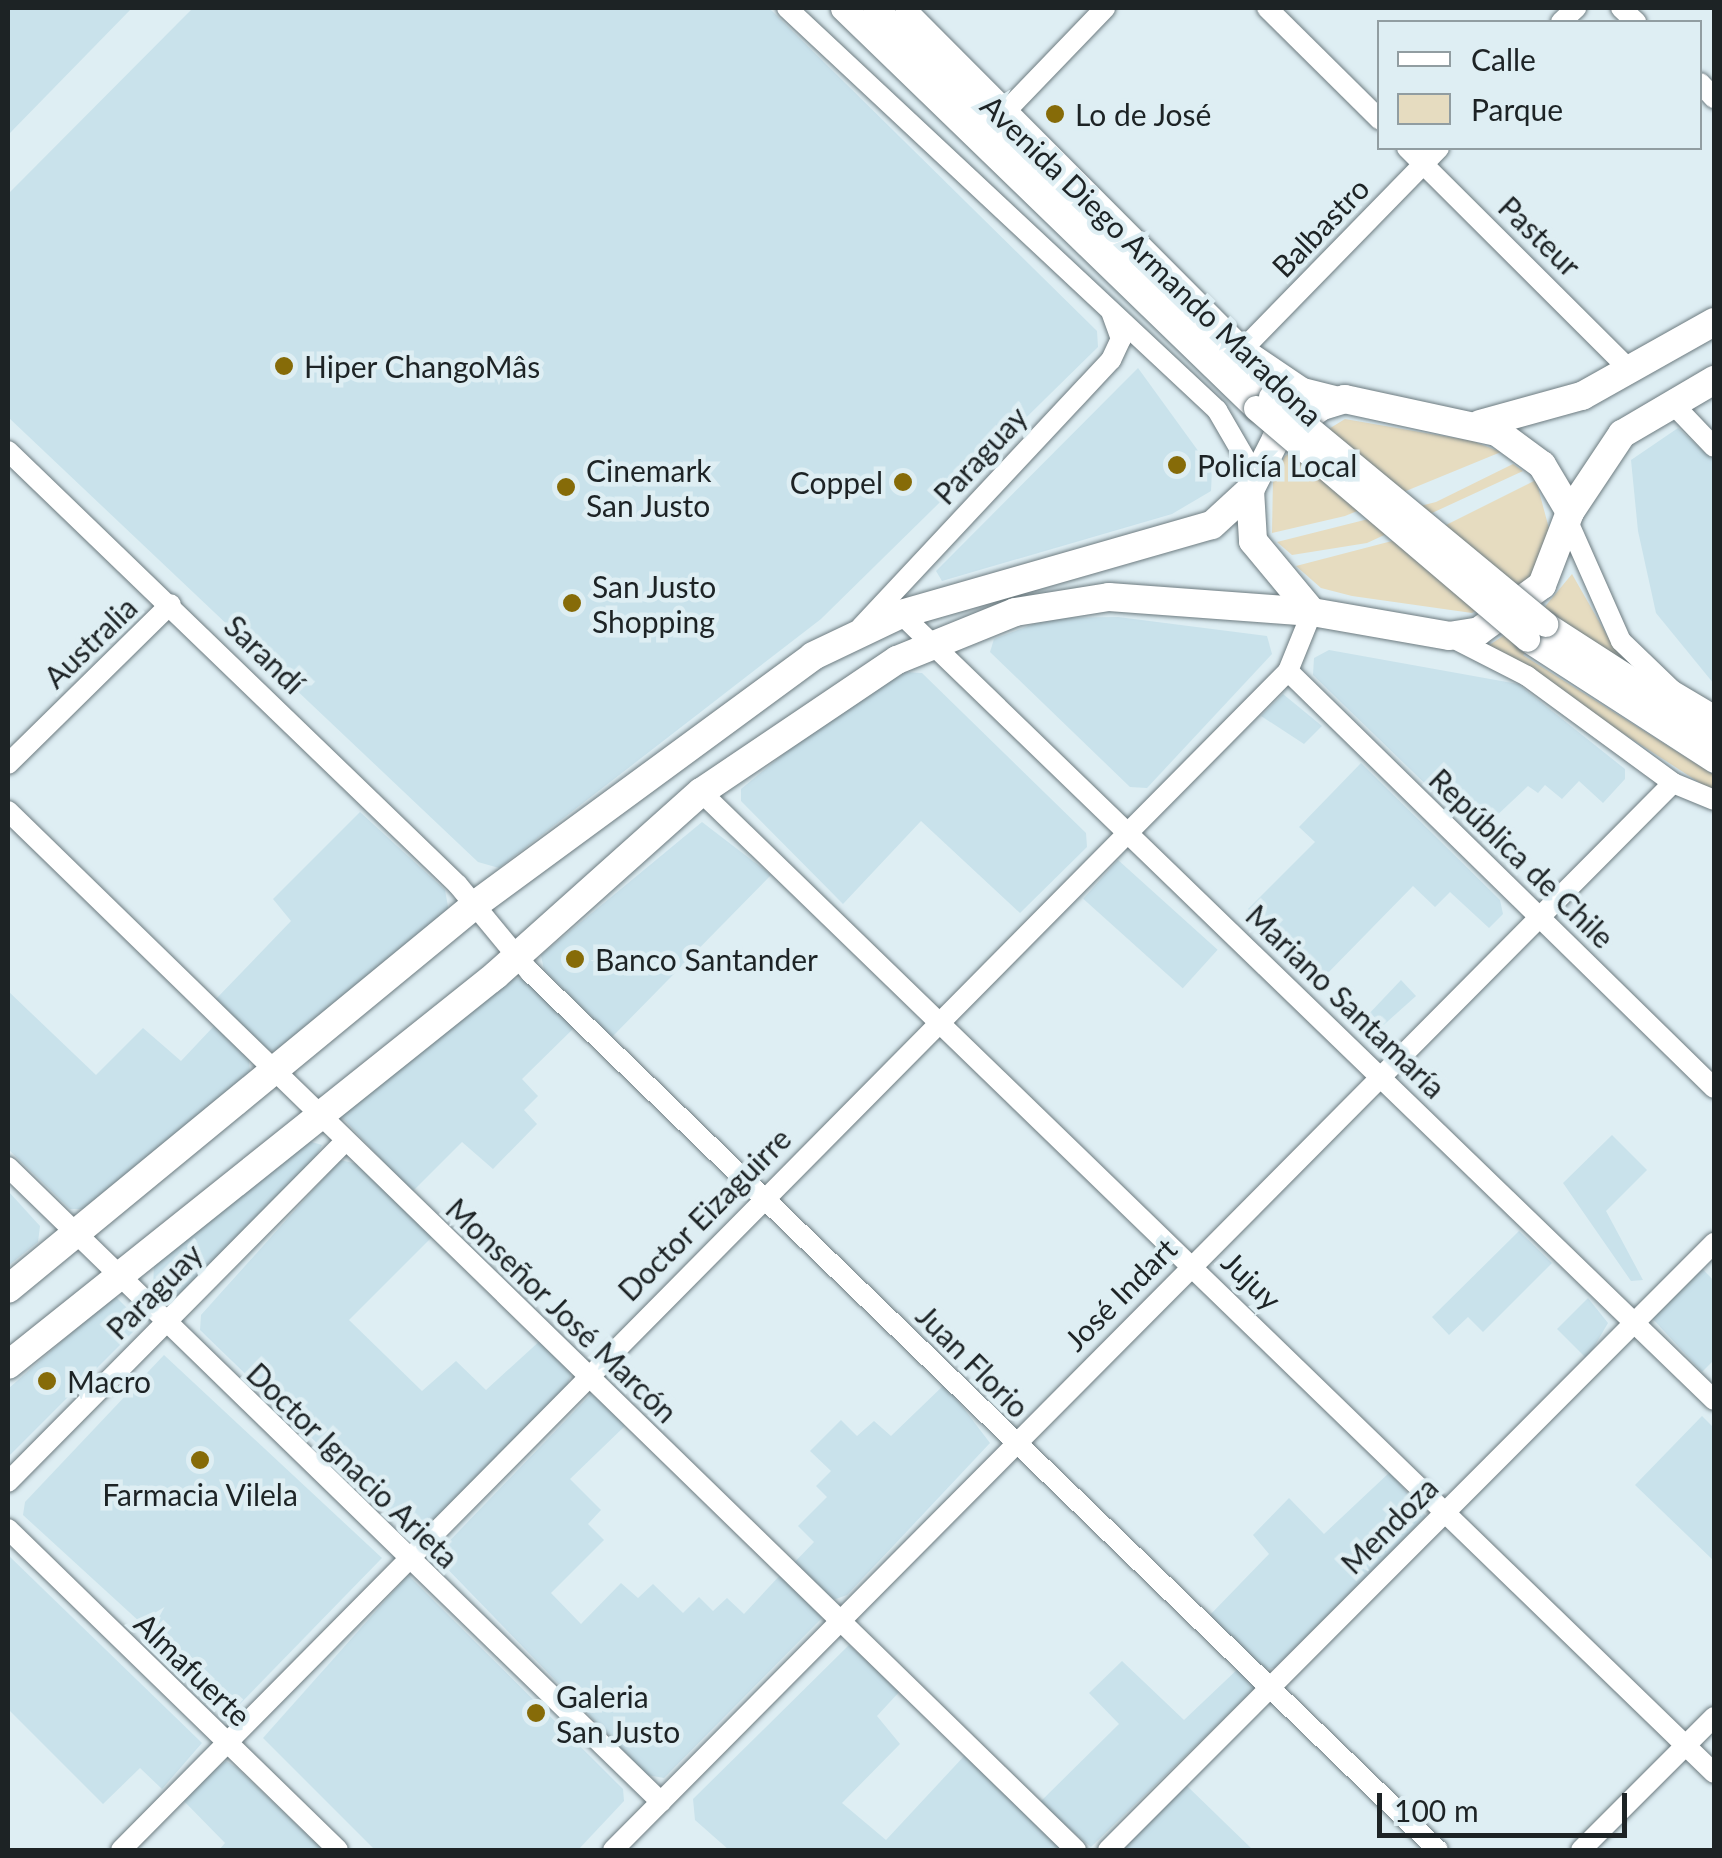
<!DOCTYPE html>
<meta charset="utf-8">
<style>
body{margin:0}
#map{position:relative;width:1722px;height:1858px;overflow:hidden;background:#deeef3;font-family:Lato,sans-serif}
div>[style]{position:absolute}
.built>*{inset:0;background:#c9e2eb;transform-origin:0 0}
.green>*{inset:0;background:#e6dcc0}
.roads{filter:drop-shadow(0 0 2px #6d7b80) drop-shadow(0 0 2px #6d7b80)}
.minor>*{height:20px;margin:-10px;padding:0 10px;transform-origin:10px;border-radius:10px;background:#fff}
.major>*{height:25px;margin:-12.5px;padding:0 12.5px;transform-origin:12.5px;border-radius:12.5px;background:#fff}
.highway>*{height:28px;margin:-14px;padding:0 14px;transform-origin:14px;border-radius:14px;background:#fff}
.bridges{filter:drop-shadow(0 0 2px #6d7b80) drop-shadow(0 0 2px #6d7b80)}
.major-bridge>*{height:25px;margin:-12.5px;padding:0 12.5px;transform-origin:12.5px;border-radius:12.5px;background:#fff}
.dots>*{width:28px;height:28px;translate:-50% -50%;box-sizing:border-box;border:5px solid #deeef3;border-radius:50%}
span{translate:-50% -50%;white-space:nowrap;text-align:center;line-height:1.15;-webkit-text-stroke:9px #deeef3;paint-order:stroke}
.poi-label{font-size:30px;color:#1d2325}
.left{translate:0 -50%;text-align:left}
.right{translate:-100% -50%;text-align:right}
.street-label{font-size:30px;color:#1d2325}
.frame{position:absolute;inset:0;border:10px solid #1d2325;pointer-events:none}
.legend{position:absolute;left:1377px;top:20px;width:325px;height:130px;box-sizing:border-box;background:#deeef3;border:2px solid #919da1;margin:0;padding:12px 18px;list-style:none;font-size:30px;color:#1d2325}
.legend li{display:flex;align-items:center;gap:20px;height:50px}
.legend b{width:50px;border:2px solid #919da1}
.scale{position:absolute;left:1377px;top:1793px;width:250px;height:45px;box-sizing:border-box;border:5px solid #1d2325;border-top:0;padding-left:12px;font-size:30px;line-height:35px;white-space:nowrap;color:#1d2325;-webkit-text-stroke:8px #deeef3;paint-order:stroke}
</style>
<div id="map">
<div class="built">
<i style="clip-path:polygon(8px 8px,132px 8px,8px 135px)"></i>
<i style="clip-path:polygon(193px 8px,769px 8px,1097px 331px,1098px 347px,821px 619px,499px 868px,478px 862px,8px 417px,8px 194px)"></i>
<i style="clip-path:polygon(1138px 368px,1212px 470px,1211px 491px,1172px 514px,942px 581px,936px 571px)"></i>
<i style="clip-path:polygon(1678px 428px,1714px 461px,1714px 684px,1656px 613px,1638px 531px,1631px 460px)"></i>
<i style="clip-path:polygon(1118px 617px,1267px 636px,1272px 654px,1147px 788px,1130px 787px,990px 652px,994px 639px,1050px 618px)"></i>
<i style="clip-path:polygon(1329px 650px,1518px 684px,1625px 769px,1625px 779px,1603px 803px,1579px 781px,1562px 799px,1545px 785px,1538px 793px,1528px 786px,1477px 834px,1313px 675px,1314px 658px)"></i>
<i style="clip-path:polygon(906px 672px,922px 673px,1086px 833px,1087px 847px,1020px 913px,921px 821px,843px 904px,741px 801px,741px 789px,836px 711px)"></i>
<i style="clip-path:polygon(1283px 694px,1322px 726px,1304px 744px,1261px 716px)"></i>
<i style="clip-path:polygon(1361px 763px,1500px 900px,1503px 914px,1489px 928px,1450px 892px,1435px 907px,1413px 886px,1323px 978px,1248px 909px,1315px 842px,1299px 827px)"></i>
<i style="clip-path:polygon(360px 812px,445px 890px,449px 912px,280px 1051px,267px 1050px,215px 1000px,291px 921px,273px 899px)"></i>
<i style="clip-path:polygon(702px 822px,771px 875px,612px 1037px,544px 970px,541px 955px)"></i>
<i style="left:1118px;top:860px;width:134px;height:52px;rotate:42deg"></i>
<i style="clip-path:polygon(509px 978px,526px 979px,577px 1025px,522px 1079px,538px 1096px,524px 1110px,537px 1124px,493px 1169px,462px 1142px,412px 1192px,339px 1114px)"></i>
<i style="clip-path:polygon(1401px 980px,1416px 996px,1378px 1030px,1365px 1018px)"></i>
<i style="clip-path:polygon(8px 991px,96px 1075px,143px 1028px,181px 1061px,214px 1026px,249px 1059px,250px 1073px,83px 1209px,70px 1209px,8px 1149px)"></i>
<i style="clip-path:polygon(1612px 1135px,1647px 1170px,1606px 1211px,1643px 1280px,1631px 1281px,1563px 1183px)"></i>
<i style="clip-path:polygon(305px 1140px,322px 1145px,317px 1155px,180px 1297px,153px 1291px,154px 1263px)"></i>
<i style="clip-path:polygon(340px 1160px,362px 1165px,435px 1234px,349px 1320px,422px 1391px,456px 1361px,486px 1390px,543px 1338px,573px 1367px,567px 1387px,422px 1532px,410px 1533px,200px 1330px,201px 1315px)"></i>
<i style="clip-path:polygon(8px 1191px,40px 1226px,38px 1242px,8px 1266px)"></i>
<i style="clip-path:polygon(1519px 1231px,1552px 1263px,1483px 1332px,1468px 1317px,1449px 1335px,1432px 1317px)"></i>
<i style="clip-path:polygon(1698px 1264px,1714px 1281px,1714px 1360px,1702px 1372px,1651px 1317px)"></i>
<i style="clip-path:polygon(114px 1295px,142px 1323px,8px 1457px,8px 1389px)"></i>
<i style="clip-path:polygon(1588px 1298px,1608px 1323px,1587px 1359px,1557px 1329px)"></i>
<i style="clip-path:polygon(164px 1355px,382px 1558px,235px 1709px,23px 1515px,25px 1502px)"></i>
<i style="clip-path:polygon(945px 1384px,990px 1443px,847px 1595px,830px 1601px,790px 1567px,814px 1542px,798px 1526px,827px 1497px,816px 1486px,831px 1471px,810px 1451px,841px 1420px,857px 1436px,874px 1421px,891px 1436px)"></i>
<i style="clip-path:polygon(591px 1394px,629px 1422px,570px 1479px,601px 1510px,588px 1524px,604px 1540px,551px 1593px,581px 1624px,621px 1583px,638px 1598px,653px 1584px,683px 1613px,699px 1597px,713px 1611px,727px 1598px,744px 1614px,783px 1572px,823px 1617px,664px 1778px,647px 1775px,435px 1556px)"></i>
<i style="clip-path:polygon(1702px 1416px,1714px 1428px,1714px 1561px,1635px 1485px)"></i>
<i style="clip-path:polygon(1390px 1472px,1426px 1516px,1276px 1668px,1263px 1669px,1209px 1616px,1269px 1554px,1253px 1535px,1289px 1498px,1324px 1534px)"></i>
<i style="clip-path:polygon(8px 1555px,202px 1743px,162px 1789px,140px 1768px,103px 1804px,8px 1709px)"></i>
<i style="clip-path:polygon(408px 1575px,623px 1789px,624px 1801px,578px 1850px,375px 1850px,263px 1738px)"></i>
<i style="clip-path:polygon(849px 1645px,901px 1690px,877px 1716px,900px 1744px,842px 1803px,886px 1840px,966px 1754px,1065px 1850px,729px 1850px,695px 1820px,693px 1799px)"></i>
<i style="clip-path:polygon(1122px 1661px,1184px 1720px,1242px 1665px,1259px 1685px,1091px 1847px,1039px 1803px,1119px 1724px,1089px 1693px)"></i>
<i style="clip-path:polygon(226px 1761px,237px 1768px,323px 1850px,219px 1850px,225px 1843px,179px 1796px)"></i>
<i style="clip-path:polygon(1185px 1784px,1253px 1850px,1121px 1850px)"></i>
</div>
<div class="green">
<i style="clip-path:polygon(1345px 419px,1472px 441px,1501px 452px,1345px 516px,1272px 533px,1273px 480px,1285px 456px)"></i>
<i style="clip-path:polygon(1513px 464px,1523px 471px,1367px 543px,1292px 555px,1277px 542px,1436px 502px)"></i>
<i style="clip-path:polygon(1536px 480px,1551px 536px,1537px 574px,1472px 613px,1352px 596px,1321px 588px,1296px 566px,1438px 529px)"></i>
<i style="clip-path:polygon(1572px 574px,1613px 646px,1652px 683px,1557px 626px,1523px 655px,1714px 775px,1714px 792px,1488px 646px,1543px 609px)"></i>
</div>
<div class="roads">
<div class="minor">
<i style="left:787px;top:8px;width:589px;rotate:43.07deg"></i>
<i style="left:1217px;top:410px;width:78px;rotate:59.8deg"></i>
<i style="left:905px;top:8px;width:480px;rotate:45.1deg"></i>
<i style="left:1244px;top:348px;width:71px;rotate:34.1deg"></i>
<i style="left:1303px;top:388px;width:41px;rotate:14deg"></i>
<i style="left:1267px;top:8px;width:159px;rotate:44.7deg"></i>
<i style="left:1621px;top:8px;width:21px;rotate:43deg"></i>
<i style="left:1561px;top:22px;width:21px;rotate:-43deg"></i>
<i style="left:1700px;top:83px;width:21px;rotate:47deg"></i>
<i style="left:1006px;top:111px;width:143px;rotate:-46.1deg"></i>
<i style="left:1407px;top:148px;width:313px;rotate:44.9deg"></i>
<i style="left:1244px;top:348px;width:279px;rotate:-45.7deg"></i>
<i style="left:1671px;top:402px;width:62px;rotate:46.3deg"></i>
<i style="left:8px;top:451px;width:625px;rotate:43.96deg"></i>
<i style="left:458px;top:885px;width:113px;rotate:50.4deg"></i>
<i style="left:530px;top:972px;width:1263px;rotate:44.04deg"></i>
<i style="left:1570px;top:526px;width:126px;rotate:66.1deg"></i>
<i style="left:1621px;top:641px;width:71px;rotate:43.9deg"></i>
<i style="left:1672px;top:690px;width:49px;rotate:30.8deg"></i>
<i style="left:901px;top:614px;width:1131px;rotate:44.03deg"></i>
<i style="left:861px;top:627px;width:366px;rotate:-46.9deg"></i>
<i style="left:1111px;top:360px;width:23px;rotate:-65deg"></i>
<i style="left:1121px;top:339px;width:27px;rotate:-110deg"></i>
<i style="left:1449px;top:636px;width:88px;rotate:27.1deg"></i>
<i style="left:1527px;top:676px;width:181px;rotate:36.2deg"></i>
<i style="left:1673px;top:783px;width:44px;rotate:22.5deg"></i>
<i style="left:1288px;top:671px;width:596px;rotate:44.39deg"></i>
<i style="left:8px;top:764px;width:228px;rotate:-44.5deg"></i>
<i style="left:701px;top:792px;width:1410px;rotate:44.08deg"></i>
<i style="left:8px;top:811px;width:1490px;rotate:44.21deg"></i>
<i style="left:8px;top:1167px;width:911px;rotate:44.2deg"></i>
<i style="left:8px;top:1482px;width:478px;rotate:-45.3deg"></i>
<i style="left:8px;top:1529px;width:460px;rotate:44.2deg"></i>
<i style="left:121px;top:1850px;width:1659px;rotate:-45.29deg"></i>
<i style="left:1288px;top:671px;width:64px;rotate:-67.9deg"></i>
<i style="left:613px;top:1850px;width:1504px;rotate:-45.19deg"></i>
<i style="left:1108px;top:1850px;width:858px;rotate:-45.05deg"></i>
<i style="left:1581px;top:1850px;width:188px;rotate:-45deg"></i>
</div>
<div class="major">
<i style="left:843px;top:8px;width:575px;rotate:44.08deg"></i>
<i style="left:875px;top:8px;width:555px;rotate:44.49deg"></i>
<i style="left:1545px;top:624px;width:201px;rotate:32.8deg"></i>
<i style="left:1527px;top:639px;width:223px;rotate:32.9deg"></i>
</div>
<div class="highway">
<i style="left:1480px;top:424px;width:106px;rotate:-15.4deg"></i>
<i style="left:1582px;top:396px;width:151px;rotate:-29.3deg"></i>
<i style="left:1570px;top:512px;width:94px;rotate:-56.3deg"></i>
<i style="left:1622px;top:434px;width:107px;rotate:-30.4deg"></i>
<i style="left:8px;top:1289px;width:606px;rotate:-39.44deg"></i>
<i style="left:476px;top:904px;width:418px;rotate:-36.3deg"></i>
<i style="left:813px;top:656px;width:98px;rotate:-25.5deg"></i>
<i style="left:901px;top:614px;width:323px;rotate:-16deg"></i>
<i style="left:1212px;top:525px;width:52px;rotate:-42.6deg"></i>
<i style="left:8px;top:1365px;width:625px;rotate:-38.63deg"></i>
<i style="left:496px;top:975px;width:275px;rotate:-41.8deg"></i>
<i style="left:701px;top:792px;width:236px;rotate:-34deg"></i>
<i style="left:897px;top:660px;width:127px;rotate:-22.1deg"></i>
<i style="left:1015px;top:612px;width:95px;rotate:-9.1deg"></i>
<i style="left:1109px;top:597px;width:204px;rotate:4.2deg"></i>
<i style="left:1312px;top:612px;width:139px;rotate:9.9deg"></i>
<i style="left:1449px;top:636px;width:30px;rotate:-9deg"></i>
<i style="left:1479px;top:631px;width:78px;rotate:-36.1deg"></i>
<i style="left:1542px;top:585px;width:78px;rotate:-69deg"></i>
<i style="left:1570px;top:512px;width:55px;rotate:-120.8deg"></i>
<i style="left:1542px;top:465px;width:56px;rotate:-143.7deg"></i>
<i style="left:1497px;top:432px;width:156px;rotate:-167.8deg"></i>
<i style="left:1345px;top:399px;width:24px;rotate:163deg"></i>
<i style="left:1322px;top:406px;width:57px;rotate:144.3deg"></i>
<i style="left:1276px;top:439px;width:57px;rotate:117deg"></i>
<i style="left:1250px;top:490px;width:51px;rotate:86.6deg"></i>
<i style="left:1253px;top:541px;width:92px;rotate:50.3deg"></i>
</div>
</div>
<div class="bridges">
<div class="major-bridge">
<i style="left:1271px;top:397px;width:356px;rotate:39.6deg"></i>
<i style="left:1256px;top:408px;width:356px;rotate:40.4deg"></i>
</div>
</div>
<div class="dots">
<i style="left:1055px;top:114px;background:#866b08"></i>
<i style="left:284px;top:366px;background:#866b08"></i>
<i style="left:1177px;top:465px;background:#866b08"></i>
<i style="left:903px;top:482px;background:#866b08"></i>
<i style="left:566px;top:487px;background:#866b08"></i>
<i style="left:572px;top:603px;background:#866b08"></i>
<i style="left:575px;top:959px;background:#866b08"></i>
<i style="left:47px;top:1381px;background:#866b08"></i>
<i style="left:200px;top:1460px;background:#866b08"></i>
<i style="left:536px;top:1713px;background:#866b08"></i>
</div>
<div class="poi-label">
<span class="left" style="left:1075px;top:114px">Lo de José</span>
<span class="left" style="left:304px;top:366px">Hiper ChangoMâs</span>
<span class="left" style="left:1197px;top:465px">Policía Local</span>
<span class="left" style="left:586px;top:487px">Cinemark<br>San Justo</span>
<span class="right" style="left:883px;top:482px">Coppel</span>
<span class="left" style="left:592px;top:603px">San Justo<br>Shopping</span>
<span class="left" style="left:595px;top:959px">Banco Santander</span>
<span class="left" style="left:67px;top:1381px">Macro</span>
<span style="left:200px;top:1494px">Farmacia Vilela</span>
<span class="left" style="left:556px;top:1713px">Galeria<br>San Justo</span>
</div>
<div class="street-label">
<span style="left:1320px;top:227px;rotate:-46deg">Balbastro</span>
<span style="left:1540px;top:236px;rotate:44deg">Pasteur</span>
<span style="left:1152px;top:260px;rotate:44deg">Avenida Diego Armando Maradona</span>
<span style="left:980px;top:455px;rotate:-47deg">Paraguay</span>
<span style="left:90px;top:642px;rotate:-44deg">Australia</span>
<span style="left:265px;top:654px;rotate:44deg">Sarandí</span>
<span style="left:1522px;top:858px;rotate:44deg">República de Chile</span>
<span style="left:1346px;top:1001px;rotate:44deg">Mariano Santamaría</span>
<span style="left:704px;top:1214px;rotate:-45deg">Doctor Eizaguirre</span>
<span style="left:1252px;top:1280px;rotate:44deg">Jujuy</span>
<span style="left:154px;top:1291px;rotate:-45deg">Paraguay</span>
<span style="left:1120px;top:1294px;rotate:-45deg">José Indart</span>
<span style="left:562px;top:1310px;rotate:44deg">Monseñor José Marcón</span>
<span style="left:973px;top:1361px;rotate:45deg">Juan Florio</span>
<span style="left:353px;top:1465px;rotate:44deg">Doctor Ignacio Arieta</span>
<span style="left:1389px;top:1525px;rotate:-45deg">Mendoza</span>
<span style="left:193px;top:1669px;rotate:44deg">Almafuerte</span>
</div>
<div class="frame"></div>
<ul class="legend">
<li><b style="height:12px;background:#fff"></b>Calle</li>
<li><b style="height:28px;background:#e6dcc0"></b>Parque</li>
</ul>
<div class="scale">100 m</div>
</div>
